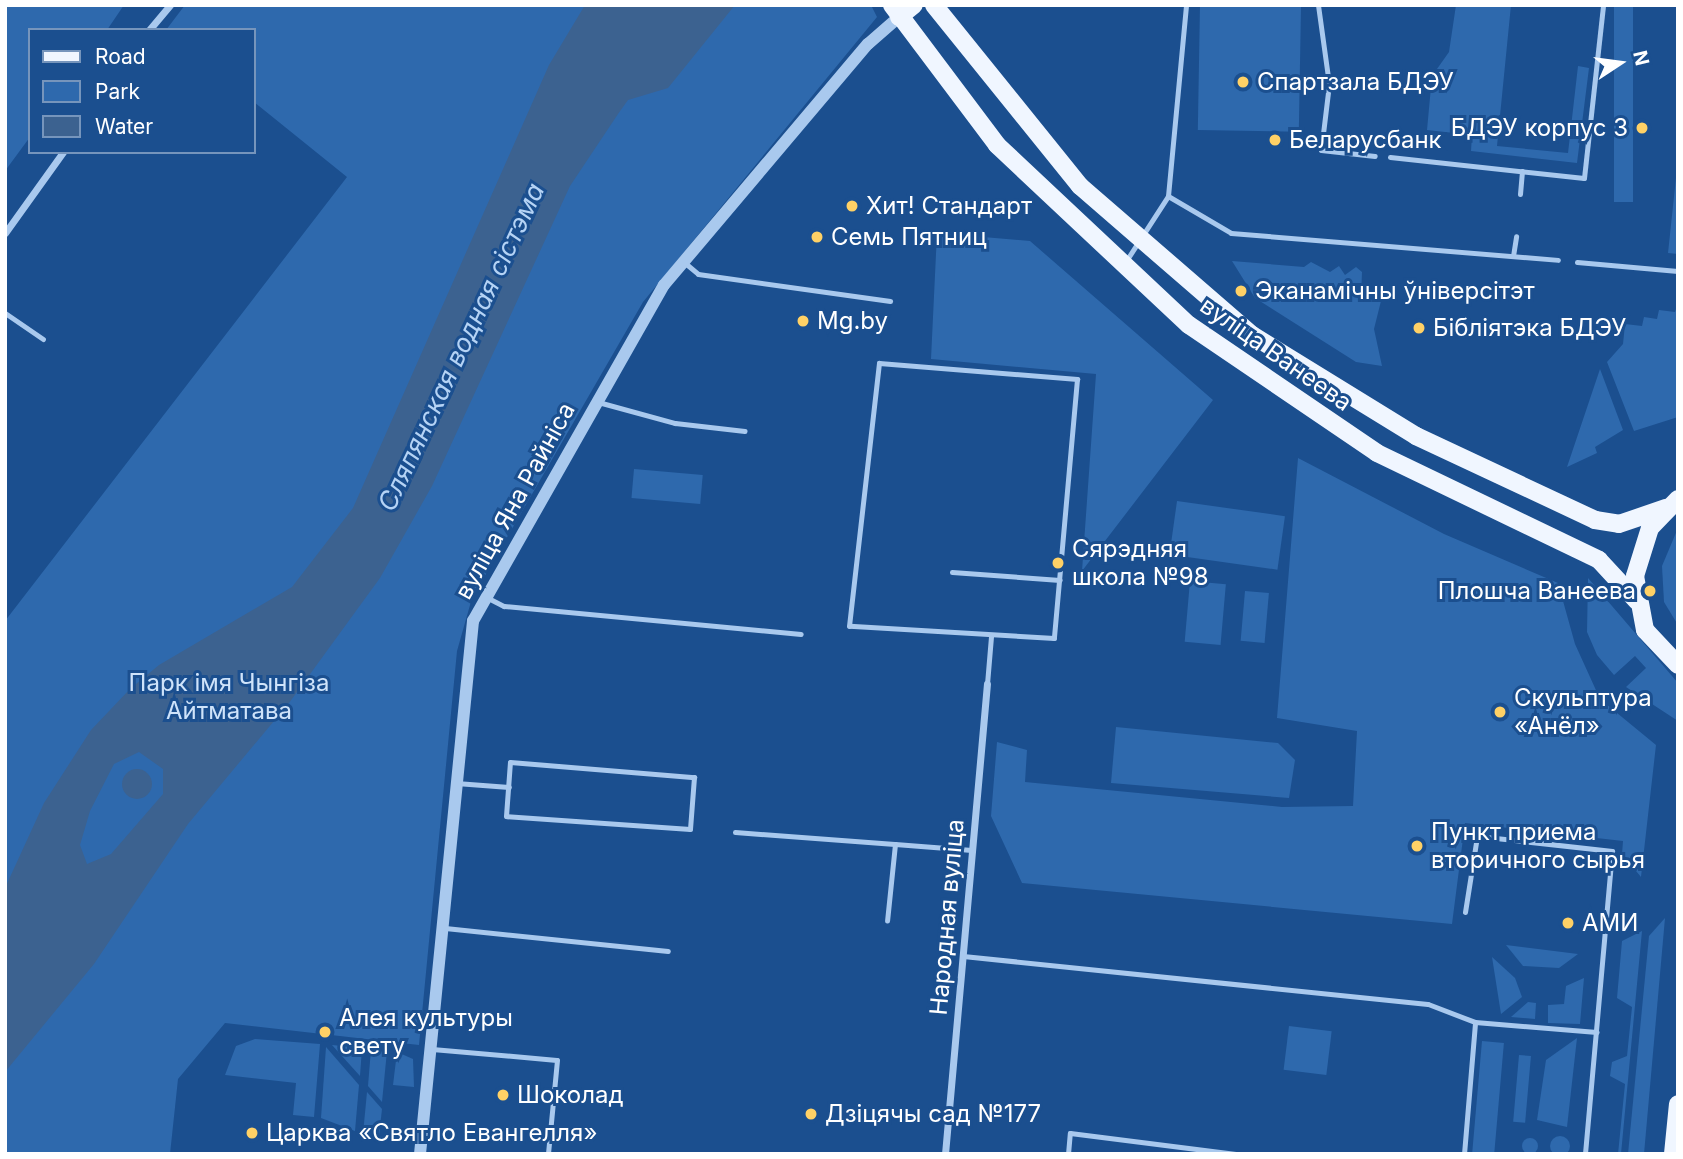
<!DOCTYPE html>
<meta charset="utf-8">
<style>
body{margin:0}
#map{position:relative;width:1683px;height:1159px;overflow:hidden;background:#1b4f8f;font-family:Inter,sans-serif}
div>[style]{position:absolute}
.green>*{inset:0;background:#2e69ad;transform-origin:0 0}
.round{border-radius:50%}
.water>*{inset:0;background:#3c6290}
.service>*{height:5px;margin:-2.5px;padding:0 2.5px;transform-origin:2.5px;border-radius:2.5px;background:#a9c9ee}
.minor>*{height:7px;margin:-3.5px;padding:0 3.5px;transform-origin:3.5px;border-radius:3.5px;background:#a9c9ee}
.tertiary>*{height:12px;margin:-6px;padding:0 6px;transform-origin:6px;border-radius:6px;background:#a9c9ee}
.primary>*{height:18px;margin:-9px;padding:0 9px;transform-origin:9px;border-radius:9px;background:#f0f6ff}
.dots>*{width:19px;height:19px;translate:-50% -50%;box-sizing:border-box;border:4px solid #1b4f8f;border-radius:50%}
span{translate:-50% -50%;white-space:nowrap;text-align:center;line-height:1.15;-webkit-text-stroke:6px #1b4f8f;paint-order:stroke}
.poi-label{font-size:24px;color:#fff}
.left{translate:0 -50%;text-align:left}
.right{translate:-100% -50%;text-align:right}
.street-label{font-size:24px;color:#fff}
.park-label{font-size:24px;color:#cfe3fa}
.water-label{font-size:26px;color:#b5d3f5;font-style:italic}
.frame{position:absolute;inset:0;border:7px solid #fff;pointer-events:none}
.legend{position:absolute;left:28px;top:28px;width:228px;height:126px;box-sizing:border-box;background:#1b4f8f;border:2px solid #7695bc;margin:0;padding:9px 12px;list-style:none;font-size:21px;color:#fff}
.legend li{display:flex;align-items:center;gap:14px;height:35px}
.legend b{width:35px;border:2px solid #7695bc}
.north{position:absolute;left:1585px;top:28px;width:70px;height:70px;-webkit-text-stroke:5px #1b4f8f;paint-order:stroke;rotate:77deg;font-size:19px;font-weight:700;line-height:28px;text-align:center;color:#fff}
.north::after{content:'';display:block;margin:auto;width:24px;height:32px;background:#fff;clip-path:polygon(50% 0,100% 100%,50% 72%,0 100%)}
</style>
<div id="map">
<div class="green">
<i style="clip-path:polygon(5px 5px,124px 5px,107px 30px,30px 30px,30px 137px,5px 171px)"></i>
<i style="clip-path:polygon(185px 5px,871px 5px,877px 17px,643px 302px,472px 598px,457px 651px,419px 1045px,225px 1023px,178px 1079px,170px 1154px,5px 1154px,5px 621px,347px 177px,254px 102px,254px 30px,166px 30px)"></i>
<i style="left:1200px;top:5px;width:101px;height:125px;rotate:1deg"></i>
<i style="clip-path:polygon(1456px 5px,1511px 5px,1497px 146px,1568px 153px,1578px 66px,1589px 68px,1577px 163px,1471px 151px,1472px 135px,1427px 130px,1432px 76px,1449px 52px)"></i>
<i style="left:1614px;top:5px;width:19px;height:197px"></i>
<i style="clip-path:polygon(1678px 159px,1678px 254px,1668px 253px)"></i>
<i style="clip-path:polygon(937px 233px,1030px 241px,1213px 400px,1082px 571px,1096px 374px,931px 359px)"></i>
<i style="clip-path:polygon(1232px 261px,1304px 267px,1311px 262px,1330px 272px,1339px 266px,1345px 275px,1356px 267px,1362px 272px,1361px 298px,1381px 301px,1374px 329px,1382px 366px,1356px 362px,1255px 298px)"></i>
<i style="clip-path:polygon(1678px 303px,1678px 417px,1634px 431px,1607px 362px,1623px 344px,1625px 324px,1642px 326px,1644px 317px,1657px 319px,1659px 310px,1675px 312px)"></i>
<i style="clip-path:polygon(1600px 369px,1623px 430px,1595px 447px,1597px 453px,1567px 467px)"></i>
<i style="clip-path:polygon(1298px 458px,1444px 534px,1558px 583px,1575px 644px,1600px 699px,1656px 745px,1641px 877px,1622px 854px,1623px 841px,1465px 823px,1452px 924px,1022px 883px,991px 816px,997px 742px,1027px 750px,1025px 782px,1282px 807px,1353px 806px,1357px 731px,1277px 718px)"></i>
<i style="left:634px;top:469px;width:69px;height:29px;rotate:5deg"></i>
<i style="left:1177px;top:501px;width:109px;height:54px;rotate:8deg"></i>
<i style="clip-path:polygon(1678px 528px,1678px 625px,1664px 602px,1662px 566px)"></i>
<i style="clip-path:polygon(1588px 578px,1678px 683px,1678px 721px,1626px 687px,1646px 668px,1635px 656px,1614px 675px,1597px 655px,1587px 632px)"></i>
<i style="left:1190px;top:581px;width:36px;height:61px;rotate:5deg"></i>
<i style="left:1245px;top:591px;width:24px;height:50px;rotate:5deg"></i>
<i style="clip-path:polygon(1116px 727px,1278px 743px,1295px 760px,1289px 798px,1111px 783px)"></i>
<i style="clip-path:polygon(1665px 918px,1644px 1154px,1628px 1154px,1649px 936px)"></i>
<i style="clip-path:polygon(1642px 931px,1621px 1154px,1618px 1154px,1625px 1084px,1610px 1076px,1612px 1062px,1627px 1056px,1632px 1007px,1617px 998px,1622px 941px)"></i>
<i style="clip-path:polygon(1506px 945px,1578px 954px,1559px 968px,1523px 966px)"></i>
<i style="clip-path:polygon(1492px 957px,1515px 978px,1522px 997px,1501px 1014px)"></i>
<i style="clip-path:polygon(1584px 978px,1580px 1024px,1548px 1023px,1548px 1005px,1564px 1004px,1566px 986px)"></i>
<i style="clip-path:polygon(1528px 1002px,1536px 1003px,1535px 1019px,1511px 1017px)"></i>
<i style="left:1289px;top:1026px;width:43px;height:44px;rotate:7deg"></i>
<i style="clip-path:polygon(1577px 1038px,1567px 1127px,1537px 1120px,1546px 1060px)"></i>
<i style="clip-path:polygon(255px 1039px,320px 1044px,314px 1117px,293px 1115px,296px 1083px,225px 1075px,236px 1046px)"></i>
<i style="left:1482px;top:1041px;width:22px;height:113px;rotate:5deg"></i>
<i style="clip-path:polygon(332px 1045px,362px 1048px,360px 1076px)"></i>
<i style="clip-path:polygon(326px 1047px,359px 1085px,355px 1131px,321px 1118px)"></i>
<i style="clip-path:polygon(371px 1049px,387px 1051px,382px 1102px,368px 1086px)"></i>
<i style="clip-path:polygon(397px 1052px,413px 1059px,414px 1087px,393px 1085px)"></i>
<i style="left:1519px;top:1055px;width:12px;height:67px;rotate:5deg"></i>
<i style="clip-path:polygon(367px 1092px,382px 1109px,379px 1136px,363px 1134px)"></i>
<i class="round" style="left:1550px;top:1136px;width:20px;height:20px"></i>
<i class="round" style="left:1522px;top:1138px;width:16px;height:16px"></i>
</div>
<div class="water">
<i style="clip-path:polygon(evenodd,585px 5px,735px 5px,668px 88px,628px 100px,618px 114px,570px 186px,432px 486px,380px 578px,289px 703px,188px 824px,94px 964px,5px 1072px,5px 888px,44px 803px,91px 730px,130px 689px,159px 665px,292px 587px,353px 508px,549px 65px,585px 5px,139px 752px,163px 769px,163px 794px,111px 854px,87px 864px,80px 845px,90px 811px,114px 764px,139px 752px)"></i>
<i class="round" style="left:122px;top:769px;width:30px;height:30px"></i>
</div>
<div class="service">
<i style="left:1318px;top:5px;width:80px;rotate:82.1deg"></i>
<i style="left:1329px;top:84px;width:66px;rotate:96.9deg"></i>
<i style="left:1321px;top:150px;width:54px;rotate:6.3deg"></i>
<i style="left:1390px;top:157px;width:195px;rotate:6.2deg"></i>
<i style="left:1584px;top:178px;width:174px;rotate:-83.7deg"></i>
<i style="left:1520px;top:194px;width:23px;rotate:-85deg"></i>
<i style="left:1168px;top:196px;width:192px;rotate:-84.6deg"></i>
<i style="left:1513px;top:256px;width:20px;rotate:-81deg"></i>
<i style="left:1126px;top:261px;width:77px;rotate:-57.1deg"></i>
<i style="left:1168px;top:196px;width:73px;rotate:30.4deg"></i>
<i style="left:1231px;top:233px;width:328px;rotate:4.7deg"></i>
<i style="left:1577px;top:262px;width:101px;rotate:5.1deg"></i>
<i style="left:685px;top:263px;width:17px;rotate:40deg"></i>
<i style="left:698px;top:274px;width:194px;rotate:8deg"></i>
<i style="left:5px;top:313px;width:46px;rotate:34.4deg"></i>
<i style="left:879px;top:363px;width:199px;rotate:4.6deg"></i>
<i style="left:1077px;top:379px;width:260px;rotate:95.1deg"></i>
<i style="left:1054px;top:638px;width:205px;rotate:-176.6deg"></i>
<i style="left:849px;top:626px;width:265px;rotate:-83.5deg"></i>
<i style="left:598px;top:402px;width:80px;rotate:15.3deg"></i>
<i style="left:675px;top:423px;width:70px;rotate:6.5deg"></i>
<i style="left:952px;top:572px;width:108px;rotate:4.2deg"></i>
<i style="left:488px;top:598px;width:18px;rotate:27deg"></i>
<i style="left:504px;top:606px;width:298px;rotate:5.4deg"></i>
<i style="left:987px;top:684px;width:48px;rotate:-85.2deg"></i>
<i style="left:510px;top:762px;width:185px;rotate:4.7deg"></i>
<i style="left:694px;top:777px;width:52px;rotate:94.4deg"></i>
<i style="left:690px;top:829px;width:184px;rotate:-176deg"></i>
<i style="left:506px;top:816px;width:54px;rotate:-85.8deg"></i>
<i style="left:456px;top:783px;width:53px;rotate:4.3deg"></i>
<i style="left:735px;top:832px;width:160px;rotate:4.3deg"></i>
<i style="left:895px;top:844px;width:77px;rotate:95.9deg"></i>
<i style="left:895px;top:844px;width:77px;rotate:4.5deg"></i>
<i style="left:1465px;top:912px;width:77px;rotate:-81deg"></i>
<i style="left:1477px;top:836px;width:136px;rotate:6.3deg"></i>
<i style="left:1612px;top:851px;width:304px;rotate:95.1deg"></i>
<i style="left:445px;top:928px;width:224px;rotate:5.9deg"></i>
<i style="left:963px;top:956px;width:467px;rotate:5.9deg"></i>
<i style="left:1428px;top:1004px;width:50px;rotate:21deg"></i>
<i style="left:1475px;top:1022px;width:122px;rotate:4.7deg"></i>
<i style="left:432px;top:1049px;width:125px;rotate:5deg"></i>
<i style="left:557px;top:1060px;width:94px;rotate:95.5deg"></i>
<i style="left:1068px;top:1154px;width:21px;rotate:-85deg"></i>
<i style="left:1070px;top:1133px;width:167px;rotate:7.2deg"></i>
<i style="left:1464px;top:1154px;width:132px;rotate:-85.2deg"></i>
</div>
<div class="minor">
<i style="left:149px;top:30px;width:33px;rotate:-50deg"></i>
<i style="left:5px;top:233px;width:100px;rotate:-54.4deg"></i>
<i style="left:945px;top:1154px;width:472px;rotate:-84.9deg"></i>
</div>
<div class="tertiary">
<i style="left:420px;top:1154px;width:536px;rotate:-84.32deg"></i>
<i style="left:473px;top:621px;width:386px;rotate:-60.4deg"></i>
<i style="left:664px;top:285px;width:316px;rotate:-49.8deg"></i>
<i style="left:868px;top:44px;width:41px;rotate:-41.1deg"></i>
</div>
<div class="primary">
<i style="left:892px;top:5px;width:175px;rotate:53.1deg"></i>
<i style="left:997px;top:145px;width:263px;rotate:43.2deg"></i>
<i style="left:1189px;top:325px;width:227px;rotate:34.2deg"></i>
<i style="left:1377px;top:453px;width:246px;rotate:25.7deg"></i>
<i style="left:1599px;top:560px;width:56px;rotate:47.2deg"></i>
<i style="left:934px;top:5px;width:233px;rotate:51.1deg"></i>
<i style="left:1080px;top:186px;width:228px;rotate:40.9deg"></i>
<i style="left:1252px;top:335px;width:193px;rotate:31.6deg"></i>
<i style="left:1416px;top:436px;width:198px;rotate:25.1deg"></i>
<i style="left:1595px;top:520px;width:24px;rotate:9deg"></i>
<i style="left:1619px;top:524px;width:50px;rotate:-18.8deg"></i>
<i style="left:899px;top:17px;width:19px;rotate:-39deg"></i>
<i style="left:1678px;top:499px;width:40px;rotate:134deg"></i>
<i style="left:1650px;top:528px;width:50px;rotate:107.4deg"></i>
<i style="left:1635px;top:576px;width:55px;rotate:79.5deg"></i>
<i style="left:1645px;top:630px;width:48px;rotate:46.7deg"></i>
<i style="left:1673px;top:1154px;width:50px;rotate:-84.3deg"></i>
</div>
<div class="dots">
<i style="left:1243px;top:82px;background:#ffd166"></i>
<i style="left:1642px;top:128px;background:#ffd166"></i>
<i style="left:1275px;top:140px;background:#ffd166"></i>
<i style="left:852px;top:206px;background:#ffd166"></i>
<i style="left:817px;top:237px;background:#ffd166"></i>
<i style="left:1241px;top:291px;background:#ffd166"></i>
<i style="left:803px;top:321px;background:#ffd166"></i>
<i style="left:1419px;top:328px;background:#ffd166"></i>
<i style="left:1058px;top:563px;background:#ffd166"></i>
<i style="left:1650px;top:591px;background:#ffd166"></i>
<i style="left:1500px;top:712px;background:#ffd166"></i>
<i style="left:1417px;top:846px;background:#ffd166"></i>
<i style="left:1568px;top:923px;background:#ffd166"></i>
<i style="left:325px;top:1032px;background:#ffd166"></i>
<i style="left:503px;top:1095px;background:#ffd166"></i>
<i style="left:811px;top:1114px;background:#ffd166"></i>
<i style="left:252px;top:1133px;background:#ffd166"></i>
</div>
<div class="poi-label">
<span class="left" style="left:1257px;top:82px">Спартзала БДЭУ</span>
<span class="right" style="left:1628px;top:128px">БДЭУ корпус 3</span>
<span class="left" style="left:1289px;top:140px">Беларусбанк</span>
<span class="left" style="left:866px;top:206px">Хит! Стандарт</span>
<span class="left" style="left:831px;top:237px">Семь Пятниц</span>
<span class="left" style="left:1255px;top:291px">Эканамічны ўніверсітэт</span>
<span class="left" style="left:817px;top:321px">Mg.by</span>
<span class="left" style="left:1433px;top:328px">Бібліятэка БДЭУ</span>
<span class="left" style="left:1072px;top:563px">Сярэдняя<br>школа №98</span>
<span class="right" style="left:1636px;top:591px">Плошча Ванеева</span>
<span class="left" style="left:1514px;top:712px">Скульптура<br>«Анёл»</span>
<span class="left" style="left:1431px;top:846px">Пункт приема<br>вторичного сырья</span>
<span class="left" style="left:1582px;top:923px">АМИ</span>
<span class="left" style="left:339px;top:1032px">Алея культуры<br>свету</span>
<span class="left" style="left:517px;top:1095px">Шоколад</span>
<span class="left" style="left:825px;top:1114px">Дзіцячы сад №177</span>
<span class="left" style="left:266px;top:1133px">Царква «Святло Евангелля»</span>
</div>
<div class="street-label">
<span style="left:1276px;top:354px;rotate:35deg">вуліца Ванеева</span>
<span style="left:515px;top:501px;rotate:-61deg">вуліца Яна Райніса</span>
<span style="left:947px;top:917px;rotate:-85deg">Народная вуліца</span>
</div>
<div class="park-label">
<span style="left:229px;top:697px">Парк імя Чынгіза<br>Айтматава</span>
</div>
<div class="water-label">
<span style="left:461px;top:347px;rotate:-65deg">Сляпянская водная сістэма</span>
</div>
<div class="frame"></div>
<ul class="legend">
<li><b style="height:9px;background:#f0f6ff"></b>Road</li>
<li><b style="height:19px;background:#2e69ad"></b>Park</li>
<li><b style="height:19px;background:#3c6290"></b>Water</li>
</ul>
<div class="north">N</div>
</div>
